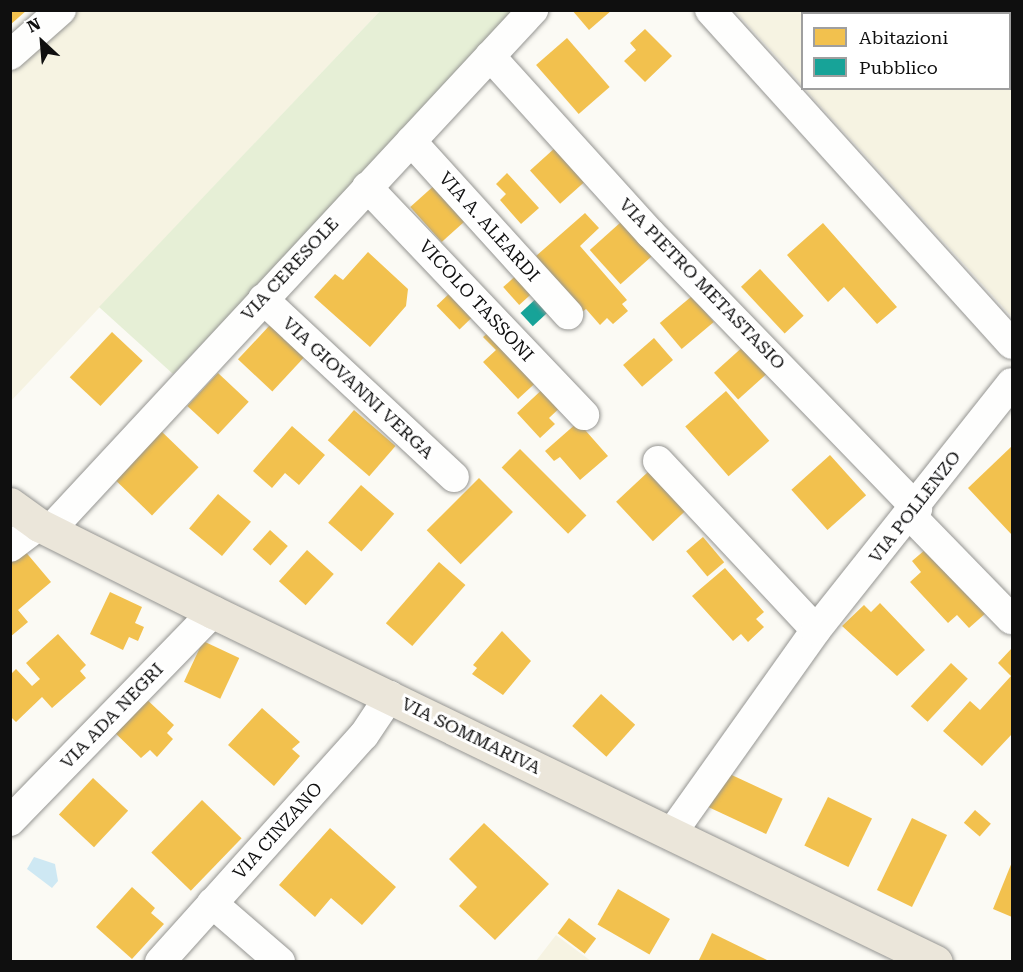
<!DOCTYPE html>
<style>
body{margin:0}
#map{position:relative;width:1023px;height:972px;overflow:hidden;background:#fbfaf4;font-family:"Roboto Serif",serif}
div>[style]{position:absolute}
.farmland>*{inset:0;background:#f6f3e2}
.green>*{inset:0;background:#e6efd6}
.water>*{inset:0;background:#cee8f3}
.homes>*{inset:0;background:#f2c14e;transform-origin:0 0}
.public>*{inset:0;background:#17a398;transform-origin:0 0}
.roads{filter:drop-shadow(0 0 2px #959592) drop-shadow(0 0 2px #959592)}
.minor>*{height:30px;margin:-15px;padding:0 15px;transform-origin:15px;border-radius:15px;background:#fefefd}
.major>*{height:33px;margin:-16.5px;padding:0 16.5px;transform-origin:16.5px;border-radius:16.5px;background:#ebe6da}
span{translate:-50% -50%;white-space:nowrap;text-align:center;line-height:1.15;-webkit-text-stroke:6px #fff;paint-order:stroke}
.street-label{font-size:18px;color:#0f0f0f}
.frame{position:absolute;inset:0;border:12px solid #0f0f0f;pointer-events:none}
.legend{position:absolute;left:801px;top:12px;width:210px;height:78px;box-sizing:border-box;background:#fff;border:2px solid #9f9f9f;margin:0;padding:8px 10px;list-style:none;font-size:18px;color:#0f0f0f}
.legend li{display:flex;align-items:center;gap:12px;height:30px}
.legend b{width:30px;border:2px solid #9f9f9f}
.north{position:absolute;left:12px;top:12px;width:60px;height:60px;-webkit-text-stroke:4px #fff;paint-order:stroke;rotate:334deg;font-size:16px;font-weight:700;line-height:24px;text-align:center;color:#0f0f0f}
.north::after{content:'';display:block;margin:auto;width:21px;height:27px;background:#0f0f0f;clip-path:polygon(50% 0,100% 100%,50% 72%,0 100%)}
</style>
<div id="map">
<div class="farmland">
<i style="clip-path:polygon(78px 11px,380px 11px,11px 401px,10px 70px)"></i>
<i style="clip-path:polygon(735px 11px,1012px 11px,1012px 317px,805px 89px,1010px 88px,1010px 14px,802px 14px,802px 85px)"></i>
<i style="clip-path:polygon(556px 935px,591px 961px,536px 961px)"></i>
</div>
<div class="green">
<i style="clip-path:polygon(380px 11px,520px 11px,173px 374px,99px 307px)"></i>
</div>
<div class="water">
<i style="clip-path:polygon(34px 857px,55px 864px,58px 881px,52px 888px,27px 869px)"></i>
</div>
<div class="homes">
<i style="clip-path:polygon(10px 10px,27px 10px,10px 25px)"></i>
<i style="clip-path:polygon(572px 10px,612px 10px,589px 30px)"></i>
<i style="clip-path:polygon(645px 29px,672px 56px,645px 82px,624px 61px,636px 50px,630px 43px)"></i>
<i style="left:567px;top:38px;width:65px;height:41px;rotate:49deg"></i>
<i style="left:556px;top:147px;width:45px;height:35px;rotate:48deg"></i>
<i style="clip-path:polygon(507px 173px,539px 208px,521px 224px,500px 200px,506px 194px,496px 184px)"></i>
<i style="left:437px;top:183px;width:47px;height:36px;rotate:48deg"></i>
<i style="clip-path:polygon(585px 213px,599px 228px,580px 246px,627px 300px,622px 304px,628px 311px,613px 324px,607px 318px,600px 325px,586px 309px,581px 313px,536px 256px)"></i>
<i style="left:621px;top:222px;width:46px;height:42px;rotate:48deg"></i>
<i style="clip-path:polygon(823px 223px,897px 307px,877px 324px,844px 287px,828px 302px,787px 255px)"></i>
<i style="clip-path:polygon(368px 252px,408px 289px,406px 306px,370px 347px,314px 297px,335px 274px,343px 280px)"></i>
<i style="left:760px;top:269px;width:64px;height:26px;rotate:47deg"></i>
<i style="left:521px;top:271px;width:24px;height:24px;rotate:48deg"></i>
<i style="left:456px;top:287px;width:33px;height:27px;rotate:46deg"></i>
<i style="left:692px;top:296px;width:34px;height:42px;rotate:50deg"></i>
<i style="left:270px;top:325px;width:47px;height:47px;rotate:43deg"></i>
<i style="clip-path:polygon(496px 326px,543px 376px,518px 399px,483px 362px,496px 350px,483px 337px)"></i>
<i style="left:112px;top:332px;width:42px;height:62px;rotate:43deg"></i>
<i style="left:654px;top:338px;width:29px;height:41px;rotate:49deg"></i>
<i style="left:746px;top:344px;width:36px;height:43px;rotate:48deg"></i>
<i style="left:218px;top:373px;width:42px;height:45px;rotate:43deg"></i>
<i style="clip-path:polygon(548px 384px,566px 402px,549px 418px,555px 424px,540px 438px,517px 413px)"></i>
<i style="left:726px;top:391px;width:66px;height:54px;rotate:49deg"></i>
<i style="left:354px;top:410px;width:55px;height:40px;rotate:41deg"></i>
<i style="clip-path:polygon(578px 422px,608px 456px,580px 480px,560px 457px,554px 461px,545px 451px)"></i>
<i style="clip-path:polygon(292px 426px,325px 455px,299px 485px,285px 473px,272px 488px,253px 471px)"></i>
<i style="left:159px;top:429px;width:55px;height:67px;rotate:44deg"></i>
<i style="clip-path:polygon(1012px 446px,1012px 535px,968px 488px)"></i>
<i style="left:520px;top:449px;width:94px;height:26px;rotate:45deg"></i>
<i style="left:830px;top:455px;width:54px;height:52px;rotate:48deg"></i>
<i style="left:649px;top:471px;width:54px;height:45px;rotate:47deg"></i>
<i style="left:479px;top:478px;width:48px;height:74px;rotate:45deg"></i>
<i style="left:361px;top:485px;width:44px;height:50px;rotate:41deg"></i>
<i style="left:218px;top:494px;width:43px;height:45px;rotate:40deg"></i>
<i style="left:270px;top:530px;width:24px;height:26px;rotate:42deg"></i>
<i style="left:703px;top:537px;width:33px;height:22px;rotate:50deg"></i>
<i style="clip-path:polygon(926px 549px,987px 612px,969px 628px,957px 615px,948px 623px,910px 582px,921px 572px,912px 561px)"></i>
<i style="clip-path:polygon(24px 550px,51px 582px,18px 610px,28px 622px,10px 637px,10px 561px)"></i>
<i style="left:307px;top:550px;width:36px;height:42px;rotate:42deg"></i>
<i style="left:439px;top:562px;width:35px;height:81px;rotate:41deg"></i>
<i style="clip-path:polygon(725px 568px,764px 612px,756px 619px,764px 627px,748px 642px,741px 634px,733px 641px,692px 596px)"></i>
<i style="clip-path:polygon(110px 592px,142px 607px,135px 623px,144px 627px,138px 641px,129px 637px,123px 650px,90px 634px)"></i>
<i style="clip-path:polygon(880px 603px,925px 650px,897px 676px,842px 626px,864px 605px,871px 612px)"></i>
<i style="clip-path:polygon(502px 631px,531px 661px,503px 695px,472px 674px,477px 668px,473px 665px)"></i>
<i style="clip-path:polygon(58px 634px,86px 665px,80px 671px,86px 678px,52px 708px,42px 697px,16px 722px,10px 716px,10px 675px,16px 669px,32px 686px,40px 679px,26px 663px)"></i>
<i style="left:203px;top:641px;width:40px;height:45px;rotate:25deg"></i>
<i style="clip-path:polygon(1012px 648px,1012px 734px,982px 766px,943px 731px,970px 701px,980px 710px,1011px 676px,998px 663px)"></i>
<i style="left:951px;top:663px;width:23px;height:59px;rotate:43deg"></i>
<i style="left:601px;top:694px;width:46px;height:43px;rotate:42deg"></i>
<i style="clip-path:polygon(143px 696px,174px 725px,167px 733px,173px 739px,157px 757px,150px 750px,141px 758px,111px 729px)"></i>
<i style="clip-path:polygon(262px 708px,300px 742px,292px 749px,300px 756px,274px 786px,228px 745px)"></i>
<i style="left:721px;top:770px;width:68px;height:39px;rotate:25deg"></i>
<i style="left:93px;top:778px;width:48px;height:50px;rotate:43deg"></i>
<i style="left:828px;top:797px;width:49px;height:54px;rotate:26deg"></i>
<i style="left:202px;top:800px;width:55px;height:73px;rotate:44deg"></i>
<i style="left:975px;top:810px;width:21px;height:17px;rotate:41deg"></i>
<i style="left:912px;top:818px;width:39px;height:80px;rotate:26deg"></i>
<i style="clip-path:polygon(484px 823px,549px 884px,495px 940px,459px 906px,477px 887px,449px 859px)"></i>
<i style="clip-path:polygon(330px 828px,396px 887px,362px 925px,331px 898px,315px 917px,279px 885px)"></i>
<i style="clip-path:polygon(1012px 862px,1012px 917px,993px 909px)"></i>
<i style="clip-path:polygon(132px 887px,155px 908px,151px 913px,164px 924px,132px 959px,96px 927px)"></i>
<i style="left:618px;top:889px;width:60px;height:41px;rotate:30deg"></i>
<i style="left:569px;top:918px;width:34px;height:19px;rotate:37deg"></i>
<i style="clip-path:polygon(712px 933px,771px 962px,698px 962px)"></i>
</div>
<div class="public">
<i style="left:541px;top:294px;width:18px;height:28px;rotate:47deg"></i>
</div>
<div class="roads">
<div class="minor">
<i style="left:710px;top:10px;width:450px;rotate:47.9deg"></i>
<i style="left:10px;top:55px;width:68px;rotate:-41.4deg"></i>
<i style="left:490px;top:56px;width:239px;rotate:47.9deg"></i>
<i style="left:650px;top:233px;width:384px;rotate:45.9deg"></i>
<i style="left:411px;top:141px;width:234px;rotate:47.8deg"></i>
<i style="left:367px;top:187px;width:315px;rotate:46.4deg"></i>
<i style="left:263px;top:299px;width:261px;rotate:43deg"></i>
<i style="left:658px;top:461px;width:231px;rotate:46.9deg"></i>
<i style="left:911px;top:516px;width:144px;rotate:45.8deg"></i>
<i style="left:50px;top:530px;width:710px;rotate:-47.11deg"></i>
<i style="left:10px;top:547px;width:36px;rotate:-37deg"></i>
<i style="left:10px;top:821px;width:291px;rotate:-45.8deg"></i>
<i style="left:671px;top:834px;width:250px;rotate:-54.6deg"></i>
<i style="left:816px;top:630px;width:315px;rotate:-51.6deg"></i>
<i style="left:212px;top:903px;width:90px;rotate:40.9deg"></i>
<i style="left:160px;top:962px;width:305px;rotate:-48.1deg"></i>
<i style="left:364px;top:735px;width:47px;rotate:-56.3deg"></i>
</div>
<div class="major">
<i style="left:10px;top:504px;width:36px;rotate:36deg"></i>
<i style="left:39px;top:525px;width:195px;rotate:26.6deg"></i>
<i style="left:213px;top:612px;width:803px;rotate:25.83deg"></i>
</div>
</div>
<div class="street-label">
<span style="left:489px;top:227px;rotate:48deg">VIA A. ALEARDI</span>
<span style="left:290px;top:269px;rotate:-47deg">VIA CERESOLE</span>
<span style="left:702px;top:284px;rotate:46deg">VIA PIETRO METASTASIO</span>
<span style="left:476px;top:301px;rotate:47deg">VICOLO TASSONI</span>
<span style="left:358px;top:388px;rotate:43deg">VIA GIOVANNI VERGA</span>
<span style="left:915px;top:507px;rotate:-52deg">VIA POLLENZO</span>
<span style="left:112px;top:716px;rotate:-46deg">VIA ADA NEGRI</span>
<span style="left:471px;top:736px;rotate:26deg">VIA SOMMARIVA</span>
<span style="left:278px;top:831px;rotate:-48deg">VIA CINZANO</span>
</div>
<div class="frame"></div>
<ul class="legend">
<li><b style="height:16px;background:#f2c14e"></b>Abitazioni</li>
<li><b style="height:16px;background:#17a398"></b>Pubblico</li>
</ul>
<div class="north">N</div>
</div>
